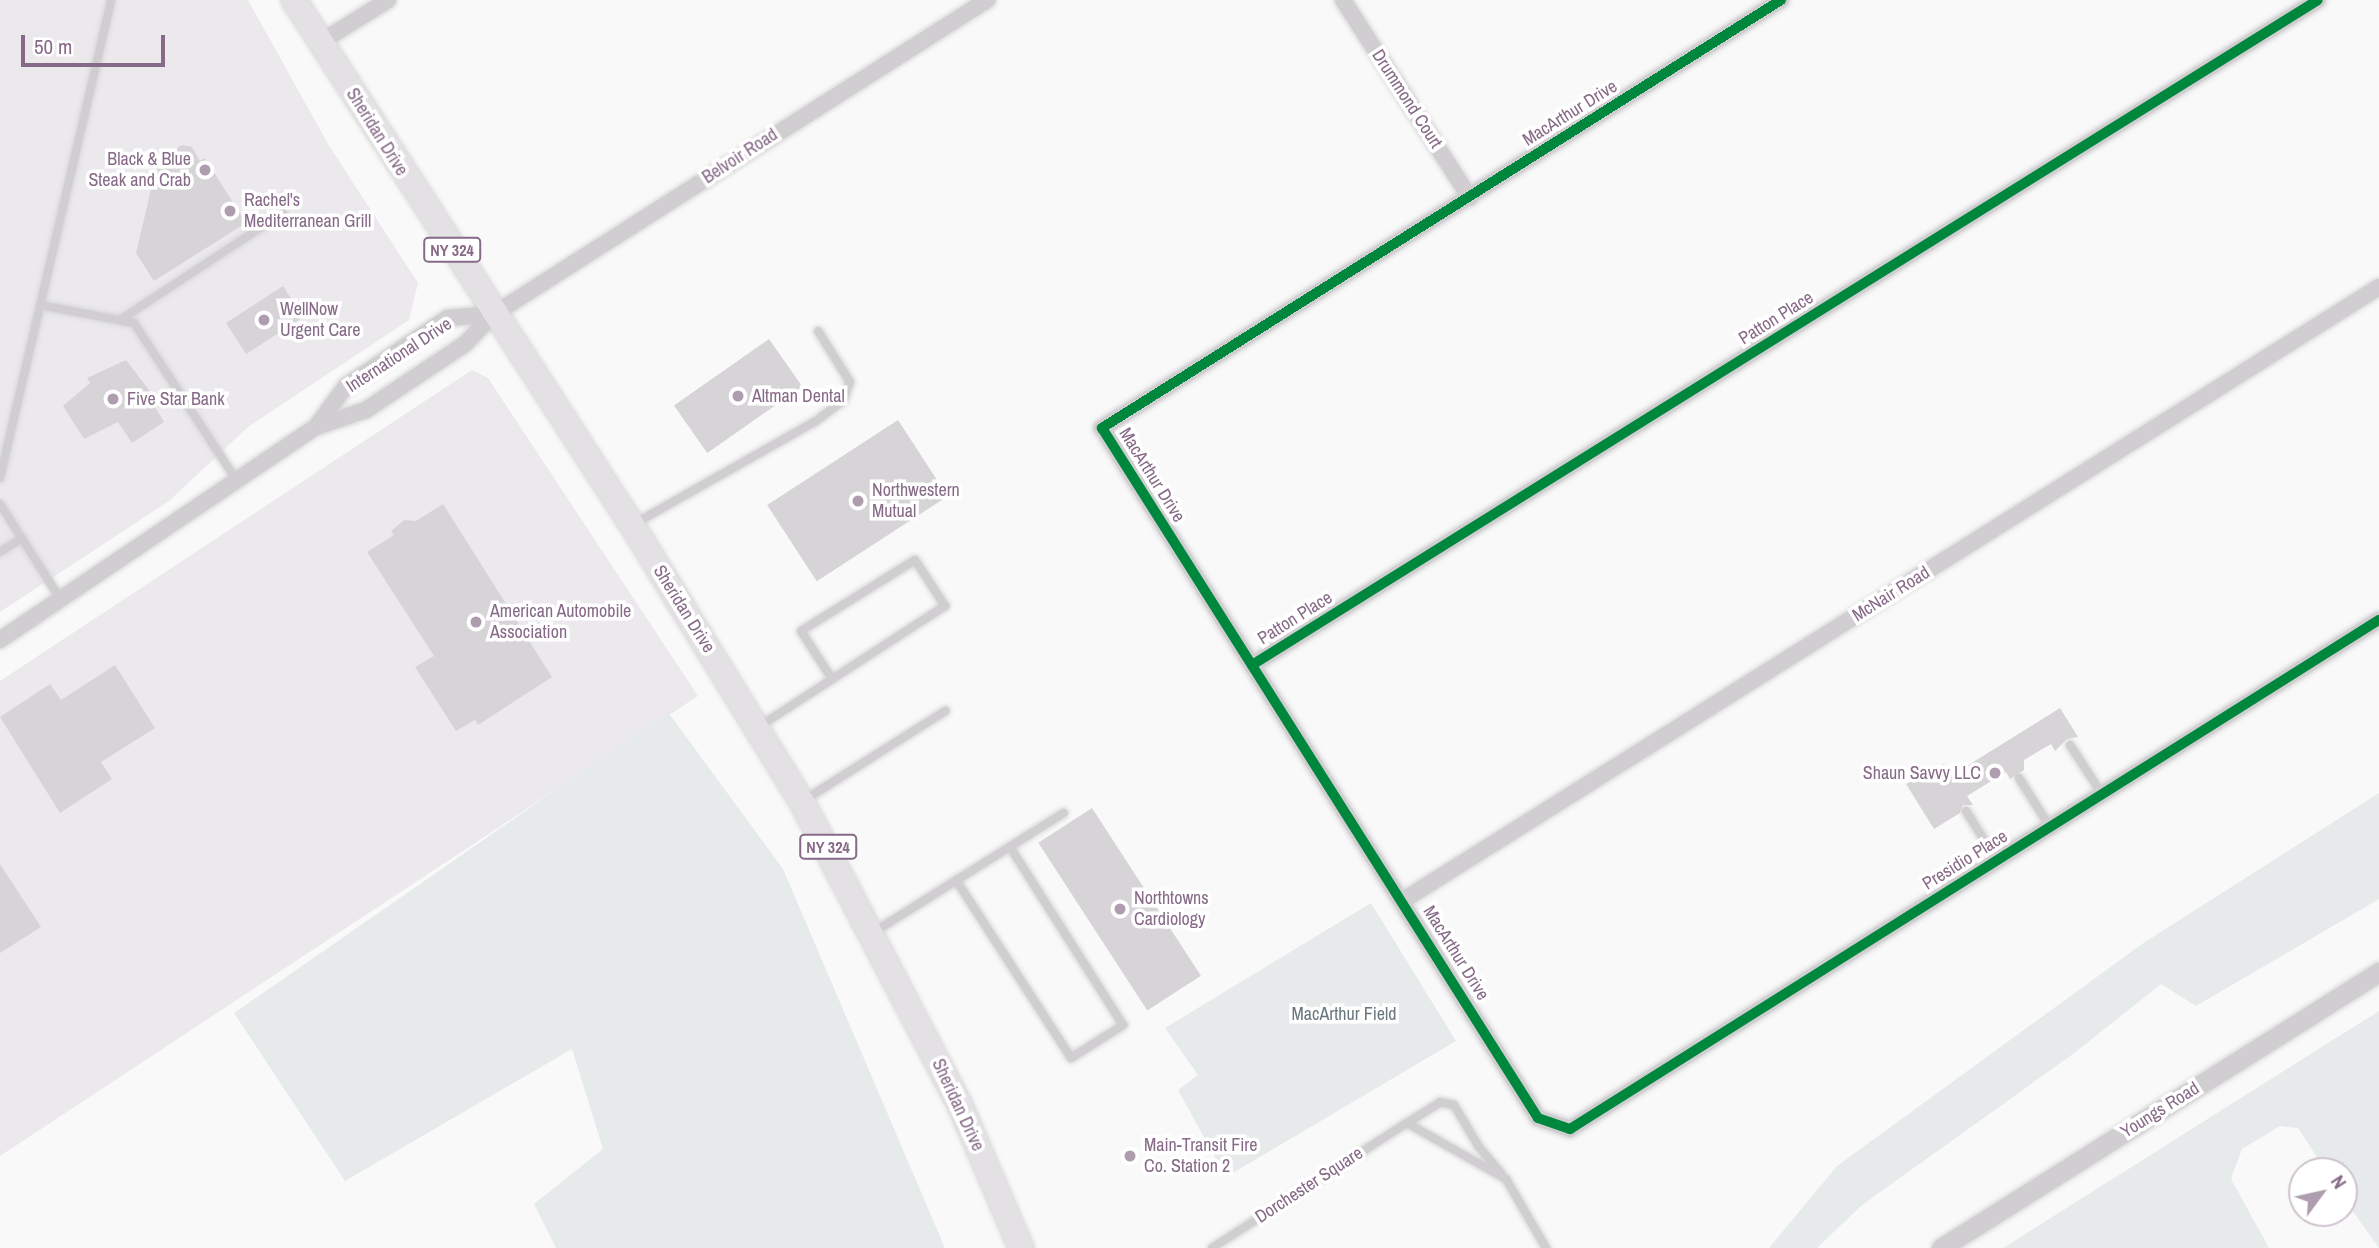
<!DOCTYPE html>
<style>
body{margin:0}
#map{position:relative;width:2379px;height:1248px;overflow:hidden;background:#f9f9f9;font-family:"Archivo Narrow",sans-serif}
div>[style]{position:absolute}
.built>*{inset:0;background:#ebe9ec}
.green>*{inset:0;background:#e6eaeb}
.building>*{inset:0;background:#d6d4d6;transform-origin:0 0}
.roads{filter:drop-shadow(0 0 2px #d7d6d7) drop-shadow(0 0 2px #d7d6d7)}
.service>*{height:8px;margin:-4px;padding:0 4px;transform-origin:4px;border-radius:4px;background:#d0ced0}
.minor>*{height:16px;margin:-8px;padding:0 8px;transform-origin:8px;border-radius:8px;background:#d0ced0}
.tertiary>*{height:19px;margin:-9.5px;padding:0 9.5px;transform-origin:9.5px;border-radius:9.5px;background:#d0ced0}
.primary>*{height:24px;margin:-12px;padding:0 12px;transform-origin:12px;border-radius:12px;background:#e3e1e3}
.cycleway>*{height:10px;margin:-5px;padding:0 5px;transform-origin:5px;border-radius:5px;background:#00873e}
.dots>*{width:19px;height:19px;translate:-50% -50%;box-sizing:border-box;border:4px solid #fff;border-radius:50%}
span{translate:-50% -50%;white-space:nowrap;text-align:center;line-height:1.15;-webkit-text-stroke:7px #fff;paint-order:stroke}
.shield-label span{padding:2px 5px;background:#fff;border:2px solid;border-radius:5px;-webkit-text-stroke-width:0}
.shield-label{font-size:16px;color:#866a87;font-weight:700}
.street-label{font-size:18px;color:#866a87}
.poi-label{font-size:18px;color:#866a87}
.right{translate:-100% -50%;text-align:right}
.left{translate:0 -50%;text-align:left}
.park-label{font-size:18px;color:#69787f}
.north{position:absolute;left:2288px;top:1157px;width:70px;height:70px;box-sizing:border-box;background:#fff;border:2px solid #cfc3cf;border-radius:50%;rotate:57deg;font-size:19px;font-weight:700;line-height:28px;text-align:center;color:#866a87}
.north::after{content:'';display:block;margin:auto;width:24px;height:32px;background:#ae9caf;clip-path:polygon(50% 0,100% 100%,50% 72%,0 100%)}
.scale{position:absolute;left:21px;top:35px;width:144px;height:32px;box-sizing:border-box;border:4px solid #866a87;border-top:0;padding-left:9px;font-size:21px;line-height:24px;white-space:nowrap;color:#866a87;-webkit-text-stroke:5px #fff;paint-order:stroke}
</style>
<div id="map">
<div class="built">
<i style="clip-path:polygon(0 0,248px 0,328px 144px,418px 283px,409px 320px,248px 427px,169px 501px,0 612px)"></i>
<i style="clip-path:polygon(472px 370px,488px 378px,698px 696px,0 1156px,0 681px)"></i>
</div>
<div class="green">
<i style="clip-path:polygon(668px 712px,783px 869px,945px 1248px,556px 1248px,534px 1204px,603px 1149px,572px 1049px,345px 1181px,234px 1013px)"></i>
<i style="clip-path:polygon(2379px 793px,2379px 899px,2196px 1006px,2161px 984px,2073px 1054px,1862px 1205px,1817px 1248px,1769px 1248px,1837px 1166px,2142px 944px)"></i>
<i style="clip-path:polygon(1371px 903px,1456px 1041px,1226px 1177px,1178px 1090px,1198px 1075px,1165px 1028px)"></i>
<i style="clip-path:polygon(2379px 1011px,2379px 1248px,2344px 1199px,2344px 1171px,2326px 1171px,2298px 1128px,2280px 1126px,2242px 1149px,2231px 1179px,2269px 1248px,2003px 1248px)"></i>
</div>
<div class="building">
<i style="clip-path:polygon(182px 145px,192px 147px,200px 161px,205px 158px,246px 223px,154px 281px,136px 253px,158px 160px)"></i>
<i style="left:283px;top:286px;width:37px;height:68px;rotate:57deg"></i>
<i style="left:769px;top:339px;width:58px;height:116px;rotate:55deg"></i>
<i style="clip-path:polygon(126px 360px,152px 394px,151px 400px,164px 422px,132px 443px,118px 422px,84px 439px,63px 406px,90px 383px,87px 378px)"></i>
<i style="left:898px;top:420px;width:91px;height:156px;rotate:57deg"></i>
<i style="clip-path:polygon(443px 504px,552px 677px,478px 725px,475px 720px,456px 731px,415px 667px,434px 656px,367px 552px,394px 535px,391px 531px,404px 520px,416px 521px)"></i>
<i style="clip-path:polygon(115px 665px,155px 728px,101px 762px,112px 779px,60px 813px,0 717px,50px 684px,61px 700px)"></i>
<i style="clip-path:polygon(2060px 708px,2078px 737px,2067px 739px,2055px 751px,2051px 744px,2024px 760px,2024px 770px,2010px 779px,2006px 772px,1967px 796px,1973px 805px,1963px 805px,1960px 813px,1934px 829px,1906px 784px,1944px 764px,1954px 774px)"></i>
<i style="left:1092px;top:808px;width:200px;height:64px;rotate:57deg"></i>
<i style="clip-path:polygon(0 864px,41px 927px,0 953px)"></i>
</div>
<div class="roads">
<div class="service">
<i style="left:40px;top:305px;width:96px;rotate:10.8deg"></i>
<i style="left:134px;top:323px;width:189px;rotate:56.9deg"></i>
<i style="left:120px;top:320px;width:195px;rotate:-33.3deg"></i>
<i style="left:0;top:478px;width:491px;rotate:-76.9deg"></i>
<i style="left:0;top:504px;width:114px;rotate:57.6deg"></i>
<i style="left:634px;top:524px;width:209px;rotate:-29.5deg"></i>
<i style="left:816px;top:421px;width:34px;rotate:-37deg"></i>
<i style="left:843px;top:401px;width:20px;rotate:-70deg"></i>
<i style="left:850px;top:382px;width:60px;rotate:-122.1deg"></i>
<i style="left:0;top:552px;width:26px;rotate:-32deg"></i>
<i style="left:760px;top:726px;width:221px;rotate:-33deg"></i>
<i style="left:945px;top:606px;width:55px;rotate:-123.1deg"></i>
<i style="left:915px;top:560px;width:134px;rotate:148.1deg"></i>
<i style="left:801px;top:631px;width:57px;rotate:57.1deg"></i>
<i style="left:2070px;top:745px;width:59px;rotate:56.9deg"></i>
<i style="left:2019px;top:778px;width:58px;rotate:57.7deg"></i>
<i style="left:806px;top:799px;width:165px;rotate:-32.3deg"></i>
<i style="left:1966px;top:811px;width:58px;rotate:57.7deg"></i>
<i style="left:956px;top:880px;width:212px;rotate:57.1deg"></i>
<i style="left:1071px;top:1058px;width:62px;rotate:-32.4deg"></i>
<i style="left:1123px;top:1025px;width:211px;rotate:-122.4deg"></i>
<i style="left:874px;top:932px;width:224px;rotate:-32.1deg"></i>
<i style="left:1407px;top:1123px;width:39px;rotate:-32deg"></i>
<i style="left:1440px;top:1102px;width:14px;rotate:12deg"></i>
<i style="left:1454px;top:1105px;width:49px;rotate:59.2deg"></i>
<i style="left:1479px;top:1147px;width:34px;rotate:50deg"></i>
<i style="left:1212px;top:1248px;width:232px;rotate:-32.7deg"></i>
<i style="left:1407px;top:1123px;width:114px;rotate:29.5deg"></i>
<i style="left:1506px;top:1179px;width:80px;rotate:59.9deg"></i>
</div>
<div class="minor">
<i style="left:1343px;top:0;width:235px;rotate:57.3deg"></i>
<i style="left:1781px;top:0;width:803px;rotate:147.78deg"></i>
<i style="left:1102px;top:428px;width:816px;rotate:57.71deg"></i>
<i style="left:1538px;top:1118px;width:34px;rotate:19deg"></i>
<i style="left:1570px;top:1129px;width:956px;rotate:-32.18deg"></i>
<i style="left:321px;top:42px;width:79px;rotate:-32.1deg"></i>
<i style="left:316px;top:427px;width:51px;rotate:-53.8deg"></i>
<i style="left:346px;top:386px;width:123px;rotate:-33.7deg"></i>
<i style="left:448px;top:318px;width:46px;rotate:-5deg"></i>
<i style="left:0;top:640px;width:381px;rotate:-34deg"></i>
<i style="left:316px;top:427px;width:53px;rotate:-18.8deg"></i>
<i style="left:366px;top:410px;width:119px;rotate:-33.7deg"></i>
<i style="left:465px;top:344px;width:42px;rotate:-46deg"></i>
<i style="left:494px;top:314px;width:585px;rotate:-32.49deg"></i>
<i style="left:1252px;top:665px;width:1256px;rotate:-31.96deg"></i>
<i style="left:1402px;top:901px;width:1154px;rotate:-32.15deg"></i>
</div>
<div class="tertiary">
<i style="left:1941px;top:1248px;width:518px;rotate:-32.22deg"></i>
</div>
<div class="primary">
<i style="left:294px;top:0;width:624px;rotate:57.23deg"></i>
<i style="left:632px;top:525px;width:325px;rotate:58.5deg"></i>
<i style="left:802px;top:802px;width:339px;rotate:62.5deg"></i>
<i style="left:959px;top:1103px;width:158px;rotate:66.8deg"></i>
</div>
</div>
<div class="cycleway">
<i style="left:1781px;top:0;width:803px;rotate:147.78deg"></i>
<i style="left:1102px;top:428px;width:816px;rotate:57.71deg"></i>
<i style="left:1538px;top:1118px;width:34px;rotate:19deg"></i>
<i style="left:1570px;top:1129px;width:956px;rotate:-32.18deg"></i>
<i style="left:1252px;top:665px;width:1256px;rotate:-31.96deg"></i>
</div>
<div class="dots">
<i style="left:205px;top:170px;background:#ae9caf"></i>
<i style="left:230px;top:211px;background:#ae9caf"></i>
<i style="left:264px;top:320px;background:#ae9caf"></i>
<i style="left:738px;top:396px;background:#ae9caf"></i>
<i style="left:113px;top:399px;background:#ae9caf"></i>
<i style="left:858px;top:501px;background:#ae9caf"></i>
<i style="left:476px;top:622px;background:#ae9caf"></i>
<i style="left:1995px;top:773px;background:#ae9caf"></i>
<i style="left:1120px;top:909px;background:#ae9caf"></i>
<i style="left:1130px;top:1156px;background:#ae9caf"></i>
</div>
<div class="shield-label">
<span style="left:452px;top:250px">NY 324</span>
<span style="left:828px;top:847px">NY 324</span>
</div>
<div class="street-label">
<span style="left:1407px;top:99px;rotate:57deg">Drummond Court</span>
<span style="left:1570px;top:113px;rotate:-32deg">MacArthur Drive</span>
<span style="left:377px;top:132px;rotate:58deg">Sheridan Drive</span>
<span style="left:740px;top:156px;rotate:-33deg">Belvoir Road</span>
<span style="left:1776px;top:318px;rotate:-32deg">Patton Place</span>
<span style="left:399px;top:355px;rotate:-33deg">International Drive</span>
<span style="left:1152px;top:475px;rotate:58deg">MacArthur Drive</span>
<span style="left:1891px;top:594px;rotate:-32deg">McNair Road</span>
<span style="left:684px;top:609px;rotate:58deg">Sheridan Drive</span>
<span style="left:1295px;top:618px;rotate:-32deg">Patton Place</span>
<span style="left:1965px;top:860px;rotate:-32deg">Presidio Place</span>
<span style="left:1456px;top:953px;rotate:58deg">MacArthur Drive</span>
<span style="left:958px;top:1105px;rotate:65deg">Sheridan Drive</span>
<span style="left:2160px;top:1110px;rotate:-32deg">Youngs Road</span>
<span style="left:1309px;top:1185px;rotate:-33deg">Dorchester Square</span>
</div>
<div class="poi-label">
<span class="right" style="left:191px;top:170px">Black &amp; Blue<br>Steak and Crab</span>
<span class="left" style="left:244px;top:211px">Rachel's<br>Mediterranean Grill</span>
<span class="left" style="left:280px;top:320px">WellNow<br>Urgent Care</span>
<span class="left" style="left:752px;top:396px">Altman Dental</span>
<span class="left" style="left:127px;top:399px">Five Star Bank</span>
<span class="left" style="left:872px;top:501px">Northwestern<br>Mutual</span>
<span class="left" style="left:490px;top:622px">American Automobile<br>Association</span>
<span class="right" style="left:1981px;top:773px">Shaun Savvy LLC</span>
<span class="left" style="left:1134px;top:909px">Northtowns<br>Cardiology</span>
<span class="left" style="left:1144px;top:1156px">Main-Transit Fire<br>Co. Station 2</span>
</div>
<div class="park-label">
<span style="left:1344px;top:1014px">MacArthur Field</span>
</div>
<div class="north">N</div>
<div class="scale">50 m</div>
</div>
